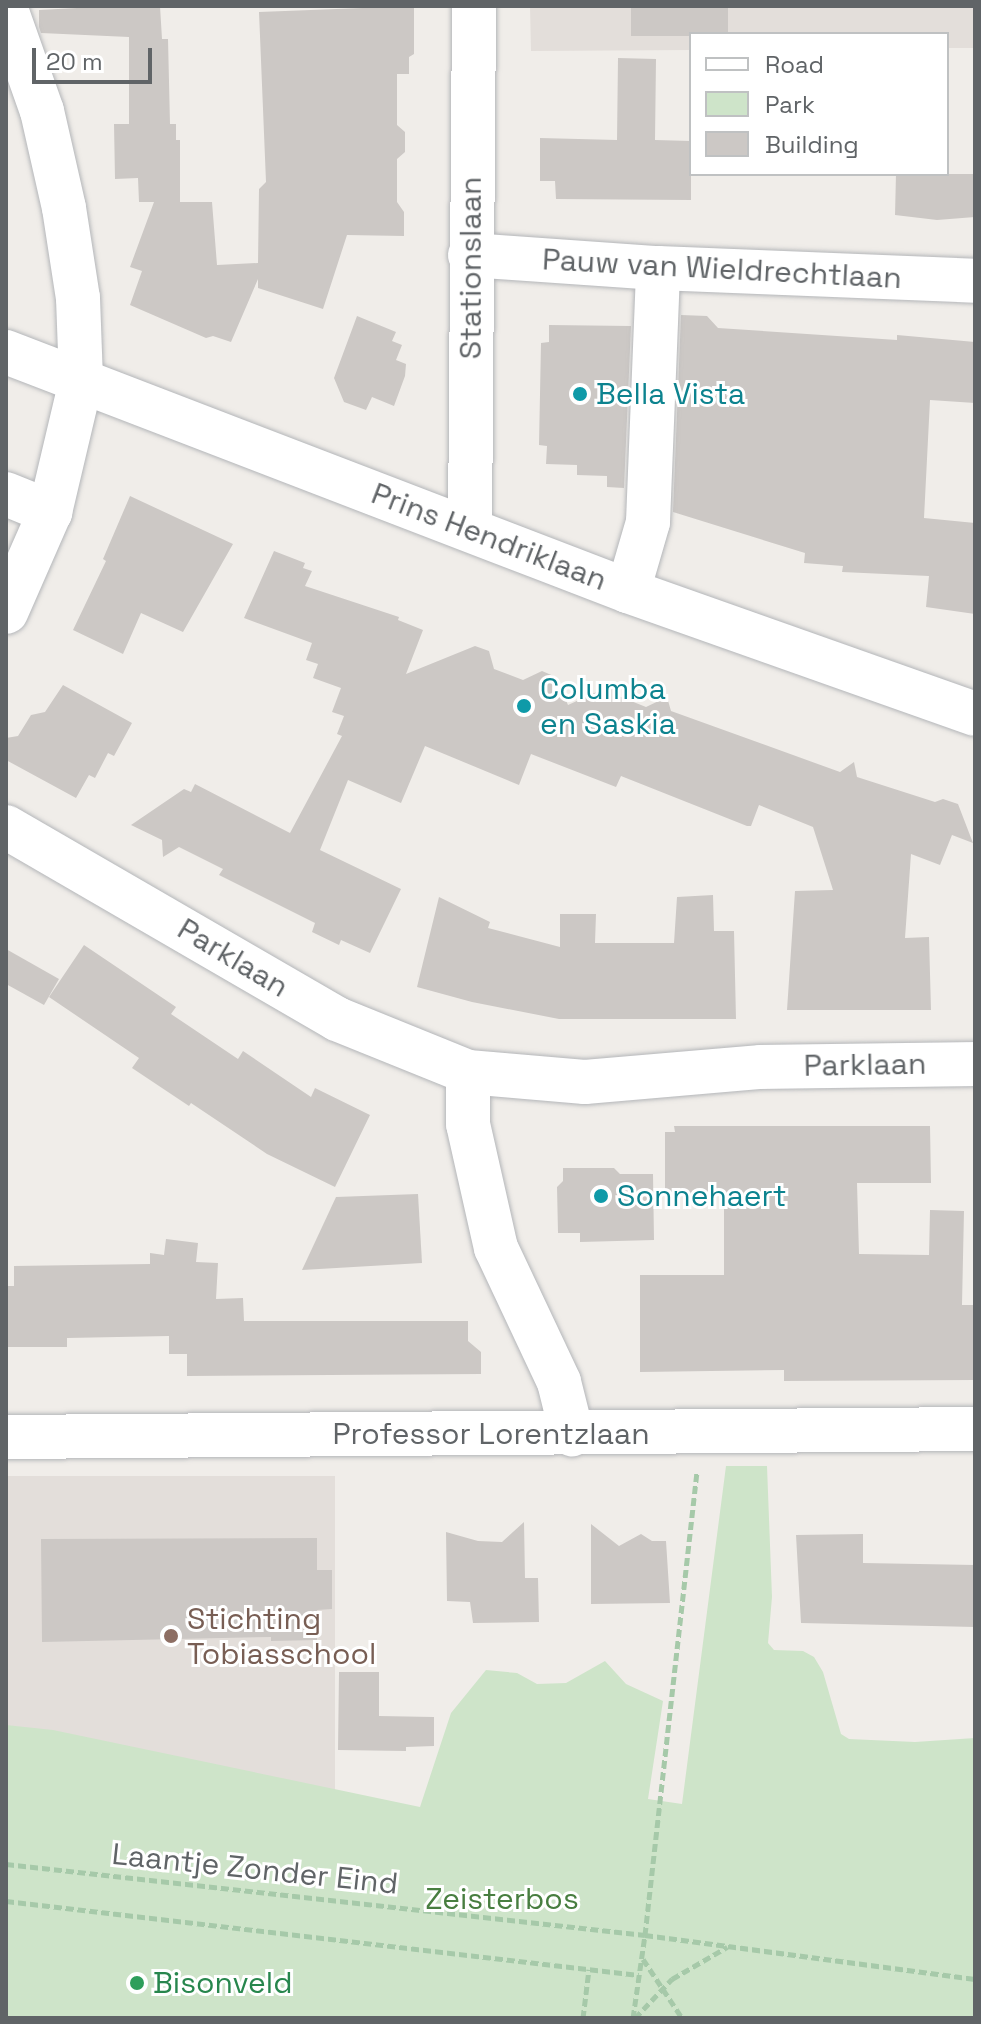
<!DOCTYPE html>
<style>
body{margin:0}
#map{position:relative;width:981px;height:2024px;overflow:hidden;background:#f0ede9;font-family:"Space Grotesk",sans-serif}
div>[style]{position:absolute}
.education>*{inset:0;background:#e3deda;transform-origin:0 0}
.green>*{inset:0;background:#cee4c9}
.building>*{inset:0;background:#ccc8c5;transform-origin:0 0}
.path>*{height:5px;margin-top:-2.5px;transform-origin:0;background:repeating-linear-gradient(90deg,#a6c9a9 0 8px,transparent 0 12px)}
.roads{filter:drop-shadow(0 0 2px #b4b6b9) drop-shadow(0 0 2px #b4b6b9)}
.minor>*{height:44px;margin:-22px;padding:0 22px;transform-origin:22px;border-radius:22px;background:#fff}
.dots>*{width:22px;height:22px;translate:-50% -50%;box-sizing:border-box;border:4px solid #fff;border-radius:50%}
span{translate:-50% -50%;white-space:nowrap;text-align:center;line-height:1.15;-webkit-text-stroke:6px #fff;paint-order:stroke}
.street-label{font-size:30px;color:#606467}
.culture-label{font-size:30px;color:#0d838f}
.left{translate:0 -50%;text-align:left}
.education-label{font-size:30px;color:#785e54}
.park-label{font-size:30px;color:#487e40}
.leisure-label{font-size:30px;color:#27864d}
.frame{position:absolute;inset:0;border:8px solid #606467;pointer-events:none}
.legend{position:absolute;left:689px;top:32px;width:260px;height:144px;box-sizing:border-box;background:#fff;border:2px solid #bfc1c2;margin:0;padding:10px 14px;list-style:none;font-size:24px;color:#606467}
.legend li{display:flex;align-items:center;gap:16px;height:40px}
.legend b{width:40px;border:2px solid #bfc1c2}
.scale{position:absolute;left:32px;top:48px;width:120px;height:36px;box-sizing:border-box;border:4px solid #606467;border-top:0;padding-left:10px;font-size:24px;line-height:28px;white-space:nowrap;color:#606467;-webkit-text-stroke:6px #fff;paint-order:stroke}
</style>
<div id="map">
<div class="education">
<i style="clip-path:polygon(530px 6px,975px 6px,975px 48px,947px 48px,947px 34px,691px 34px,691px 50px,531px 51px)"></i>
<i style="left:335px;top:1476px;width:319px;height:329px;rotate:90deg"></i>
</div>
<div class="green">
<i style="clip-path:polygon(726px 1466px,767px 1466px,772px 1597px,768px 1643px,774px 1650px,803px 1651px,814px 1657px,823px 1672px,841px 1734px,849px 1739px,915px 1742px,975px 1738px,975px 2018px,6px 2018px,6px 1725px,53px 1730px,420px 1807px,451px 1713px,486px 1670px,517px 1673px,537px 1684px,566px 1683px,605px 1661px,626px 1684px,663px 1701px,648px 1799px,682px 1804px)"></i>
</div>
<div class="building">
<i style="clip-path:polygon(115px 6px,160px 6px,162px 39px,168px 39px,170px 124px,176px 124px,176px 140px,180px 140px,180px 202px,212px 202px,217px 265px,258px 263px,259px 189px,266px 182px,259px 12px,414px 6px,414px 54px,409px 57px,409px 74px,397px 74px,397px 125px,405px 132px,405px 152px,397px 159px,397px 202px,404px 212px,404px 236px,347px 235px,323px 309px,258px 288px,258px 279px,231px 342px,213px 336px,206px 338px,130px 305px,142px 271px,130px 267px,154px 202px,139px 202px,138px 178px,115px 179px,114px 124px,129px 124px,129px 37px,41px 33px,39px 27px,39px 10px)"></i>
<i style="left:631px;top:6px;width:97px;height:30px"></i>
<i style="clip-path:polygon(618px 58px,656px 59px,655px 140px,691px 141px,691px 200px,556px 199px,555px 181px,540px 181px,540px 138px,617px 140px)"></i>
<i style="clip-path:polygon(896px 174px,975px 174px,975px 217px,937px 220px,895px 215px)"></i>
<i style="clip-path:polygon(681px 315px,707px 316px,718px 328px,897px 340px,897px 335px,975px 342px,975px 403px,930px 400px,924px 518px,975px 523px,975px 614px,926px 607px,929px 576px,842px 572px,843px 566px,804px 563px,805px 553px,673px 512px)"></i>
<i style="clip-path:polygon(357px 316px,396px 332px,392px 341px,402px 345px,396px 360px,406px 364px,405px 376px,394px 406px,372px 397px,366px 410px,344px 402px,334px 378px)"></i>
<i style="clip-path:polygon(549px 325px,631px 326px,624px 488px,607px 487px,607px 476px,577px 475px,577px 465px,546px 464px,547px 446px,539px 445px,541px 343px,549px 342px)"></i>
<i style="clip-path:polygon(130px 496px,233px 544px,183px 632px,141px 613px,123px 654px,73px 630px,106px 561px,103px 559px)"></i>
<i style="clip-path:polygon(274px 551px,305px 563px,303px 568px,312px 571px,305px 586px,399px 617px,398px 620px,423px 630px,406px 674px,475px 646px,489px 651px,494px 669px,523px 680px,542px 671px,556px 677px,568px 705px,612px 685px,616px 695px,646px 707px,667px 697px,671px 711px,840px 772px,854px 762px,857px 777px,935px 802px,943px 799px,958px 804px,973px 843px,952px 835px,940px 865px,911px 854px,905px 938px,929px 937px,931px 1010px,787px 1010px,795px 891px,833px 890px,813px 827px,759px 805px,751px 826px,747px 826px,621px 776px,616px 787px,531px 754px,519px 785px,425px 746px,401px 803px,348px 780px,320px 850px,401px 889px,370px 953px,341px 940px,339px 945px,312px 932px,315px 923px,219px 875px,223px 869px,179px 847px,163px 857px,162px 840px,131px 825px,184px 789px,191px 792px,195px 784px,290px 833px,342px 736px,337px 734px,344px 716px,332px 712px,341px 688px,313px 678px,318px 664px,306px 660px,312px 643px,244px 618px)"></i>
<i style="clip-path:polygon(63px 685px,132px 723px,114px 756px,108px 753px,95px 778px,89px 775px,76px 798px,6px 760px,6px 738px,18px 736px,31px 715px,45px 712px)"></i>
<i style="clip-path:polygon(713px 895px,714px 931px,734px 931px,736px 1019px,559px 1019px,472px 1002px,417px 987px,439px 897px,490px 922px,488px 928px,560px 947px,560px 914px,596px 914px,595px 943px,674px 943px,677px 897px)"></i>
<i style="clip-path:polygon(84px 945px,176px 1007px,171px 1014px,238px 1059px,243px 1051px,311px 1097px,315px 1088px,370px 1115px,335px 1187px,267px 1154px,191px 1103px,189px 1106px,132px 1068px,139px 1058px,49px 997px)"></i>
<i style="clip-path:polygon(6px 949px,59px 979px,44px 1005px,6px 984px)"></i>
<i style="clip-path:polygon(674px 1126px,930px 1126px,931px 1183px,857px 1183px,859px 1254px,929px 1255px,930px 1210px,964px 1211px,962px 1305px,975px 1305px,975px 1380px,784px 1381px,784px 1370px,640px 1372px,640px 1275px,724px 1275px,724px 1196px,665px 1196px,665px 1132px,675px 1132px)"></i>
<i style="clip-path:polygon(563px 1168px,614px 1168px,620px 1174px,653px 1174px,654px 1240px,580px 1242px,580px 1233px,558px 1233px,557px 1187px,563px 1181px)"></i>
<i style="clip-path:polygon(418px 1194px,422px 1263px,302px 1270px,336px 1197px)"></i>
<i style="clip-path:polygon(166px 1239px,198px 1243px,196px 1262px,218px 1263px,216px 1299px,243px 1298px,244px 1321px,468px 1321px,468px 1341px,481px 1352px,481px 1374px,187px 1376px,187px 1354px,169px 1354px,169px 1336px,67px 1338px,67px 1347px,6px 1347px,6px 1286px,14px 1286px,14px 1266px,150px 1264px,150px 1253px,164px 1255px)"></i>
<i style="clip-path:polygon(524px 1522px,525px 1578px,538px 1578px,539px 1622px,473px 1623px,470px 1602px,447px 1601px,446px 1532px,478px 1541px,502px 1542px)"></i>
<i style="clip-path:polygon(591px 1524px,619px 1546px,641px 1534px,652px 1541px,666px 1541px,670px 1603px,591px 1604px)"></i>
<i style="clip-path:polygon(863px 1534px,863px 1563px,975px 1565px,975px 1627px,801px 1623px,796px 1535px)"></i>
<i style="clip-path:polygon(317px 1538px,317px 1570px,332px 1570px,332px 1609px,317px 1610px,317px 1640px,271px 1641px,271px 1637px,42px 1642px,41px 1539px)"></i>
<i style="clip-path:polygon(339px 1672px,379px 1672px,379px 1716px,434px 1717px,434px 1746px,406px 1747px,406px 1751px,338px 1750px)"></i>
</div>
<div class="path">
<i style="left:6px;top:1864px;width:643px;rotate:6.34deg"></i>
<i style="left:645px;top:1935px;width:333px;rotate:7.6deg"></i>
<i style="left:6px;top:1901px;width:637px;rotate:6.67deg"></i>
<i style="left:643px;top:1959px;width:71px;rotate:56.5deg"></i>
<i style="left:583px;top:2018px;width:49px;rotate:-83deg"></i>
<i style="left:633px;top:2018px;width:84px;rotate:-81.8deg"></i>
<i style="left:645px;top:1935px;width:467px;rotate:-83.6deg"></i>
<i style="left:635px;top:2018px;width:54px;rotate:-46.5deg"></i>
<i style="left:672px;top:1979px;width:64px;rotate:-30.2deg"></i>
</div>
<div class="roads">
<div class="minor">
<i style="left:6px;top:9px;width:108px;rotate:70.6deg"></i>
<i style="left:42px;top:111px;width:99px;rotate:77.2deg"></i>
<i style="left:64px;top:208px;width:91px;rotate:81.2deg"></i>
<i style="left:78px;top:298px;width:83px;rotate:87.9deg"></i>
<i style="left:81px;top:381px;width:135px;rotate:103.3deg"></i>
<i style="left:50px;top:512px;width:109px;rotate:113.7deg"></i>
<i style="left:470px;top:255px;width:188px;rotate:4deg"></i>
<i style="left:658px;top:268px;width:317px;rotate:2.3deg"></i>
<i style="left:6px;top:352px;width:666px;rotate:21.02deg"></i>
<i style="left:628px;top:591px;width:368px;rotate:19.5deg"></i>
<i style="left:6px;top:494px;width:48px;rotate:22.2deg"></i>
<i style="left:470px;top:529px;width:523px;rotate:-89.56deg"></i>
<i style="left:628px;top:591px;width:72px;rotate:-73.8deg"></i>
<i style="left:648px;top:522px;width:254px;rotate:-87.7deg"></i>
<i style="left:6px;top:827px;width:383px;rotate:30.1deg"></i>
<i style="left:337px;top:1019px;width:141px;rotate:22deg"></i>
<i style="left:468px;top:1072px;width:117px;rotate:4.9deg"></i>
<i style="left:585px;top:1082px;width:177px;rotate:-4.9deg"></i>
<i style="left:761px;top:1067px;width:214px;rotate:-0.8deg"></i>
<i style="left:468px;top:1072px;width:52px;rotate:90deg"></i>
<i style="left:468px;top:1124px;width:127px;rotate:77.3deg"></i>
<i style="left:496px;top:1248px;width:148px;rotate:64.8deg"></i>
<i style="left:559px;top:1382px;width:54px;rotate:76deg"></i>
<i style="left:6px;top:1437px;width:969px;rotate:-0.47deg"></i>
</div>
</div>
<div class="dots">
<i style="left:580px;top:394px;background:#0f9aa8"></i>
<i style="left:524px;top:706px;background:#0f9aa8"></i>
<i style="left:601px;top:1196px;background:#0f9aa8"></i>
<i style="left:171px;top:1636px;background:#8d6e63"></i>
<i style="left:137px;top:1983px;background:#2e9e5b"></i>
</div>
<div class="street-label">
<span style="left:471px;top:268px;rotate:-90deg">Stationslaan</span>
<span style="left:722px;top:269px;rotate:3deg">Pauw van Wieldrechtlaan</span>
<span style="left:489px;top:537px;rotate:21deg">Prins Hendriklaan</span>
<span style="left:233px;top:958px;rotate:31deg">Parklaan</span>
<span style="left:865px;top:1065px;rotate:-1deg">Parklaan</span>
<span style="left:491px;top:1434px">Professor Lorentzlaan</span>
<span style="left:255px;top:1869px;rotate:6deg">Laantje Zonder Eind</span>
</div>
<div class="culture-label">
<span class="left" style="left:596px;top:394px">Bella Vista</span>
<span class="left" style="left:540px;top:706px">Columba<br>en Saskia</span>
<span class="left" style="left:617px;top:1196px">Sonnehaert</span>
</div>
<div class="education-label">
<span class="left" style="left:187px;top:1636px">Stichting<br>Tobiasschool</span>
</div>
<div class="park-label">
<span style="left:502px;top:1899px">Zeisterbos</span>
</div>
<div class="leisure-label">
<span class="left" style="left:153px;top:1983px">Bisonveld</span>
</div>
<div class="frame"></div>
<ul class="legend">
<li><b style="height:10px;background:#fff"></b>Road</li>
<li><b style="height:22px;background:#cee4c9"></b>Park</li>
<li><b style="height:22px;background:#ccc8c5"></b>Building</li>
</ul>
<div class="scale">20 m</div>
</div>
